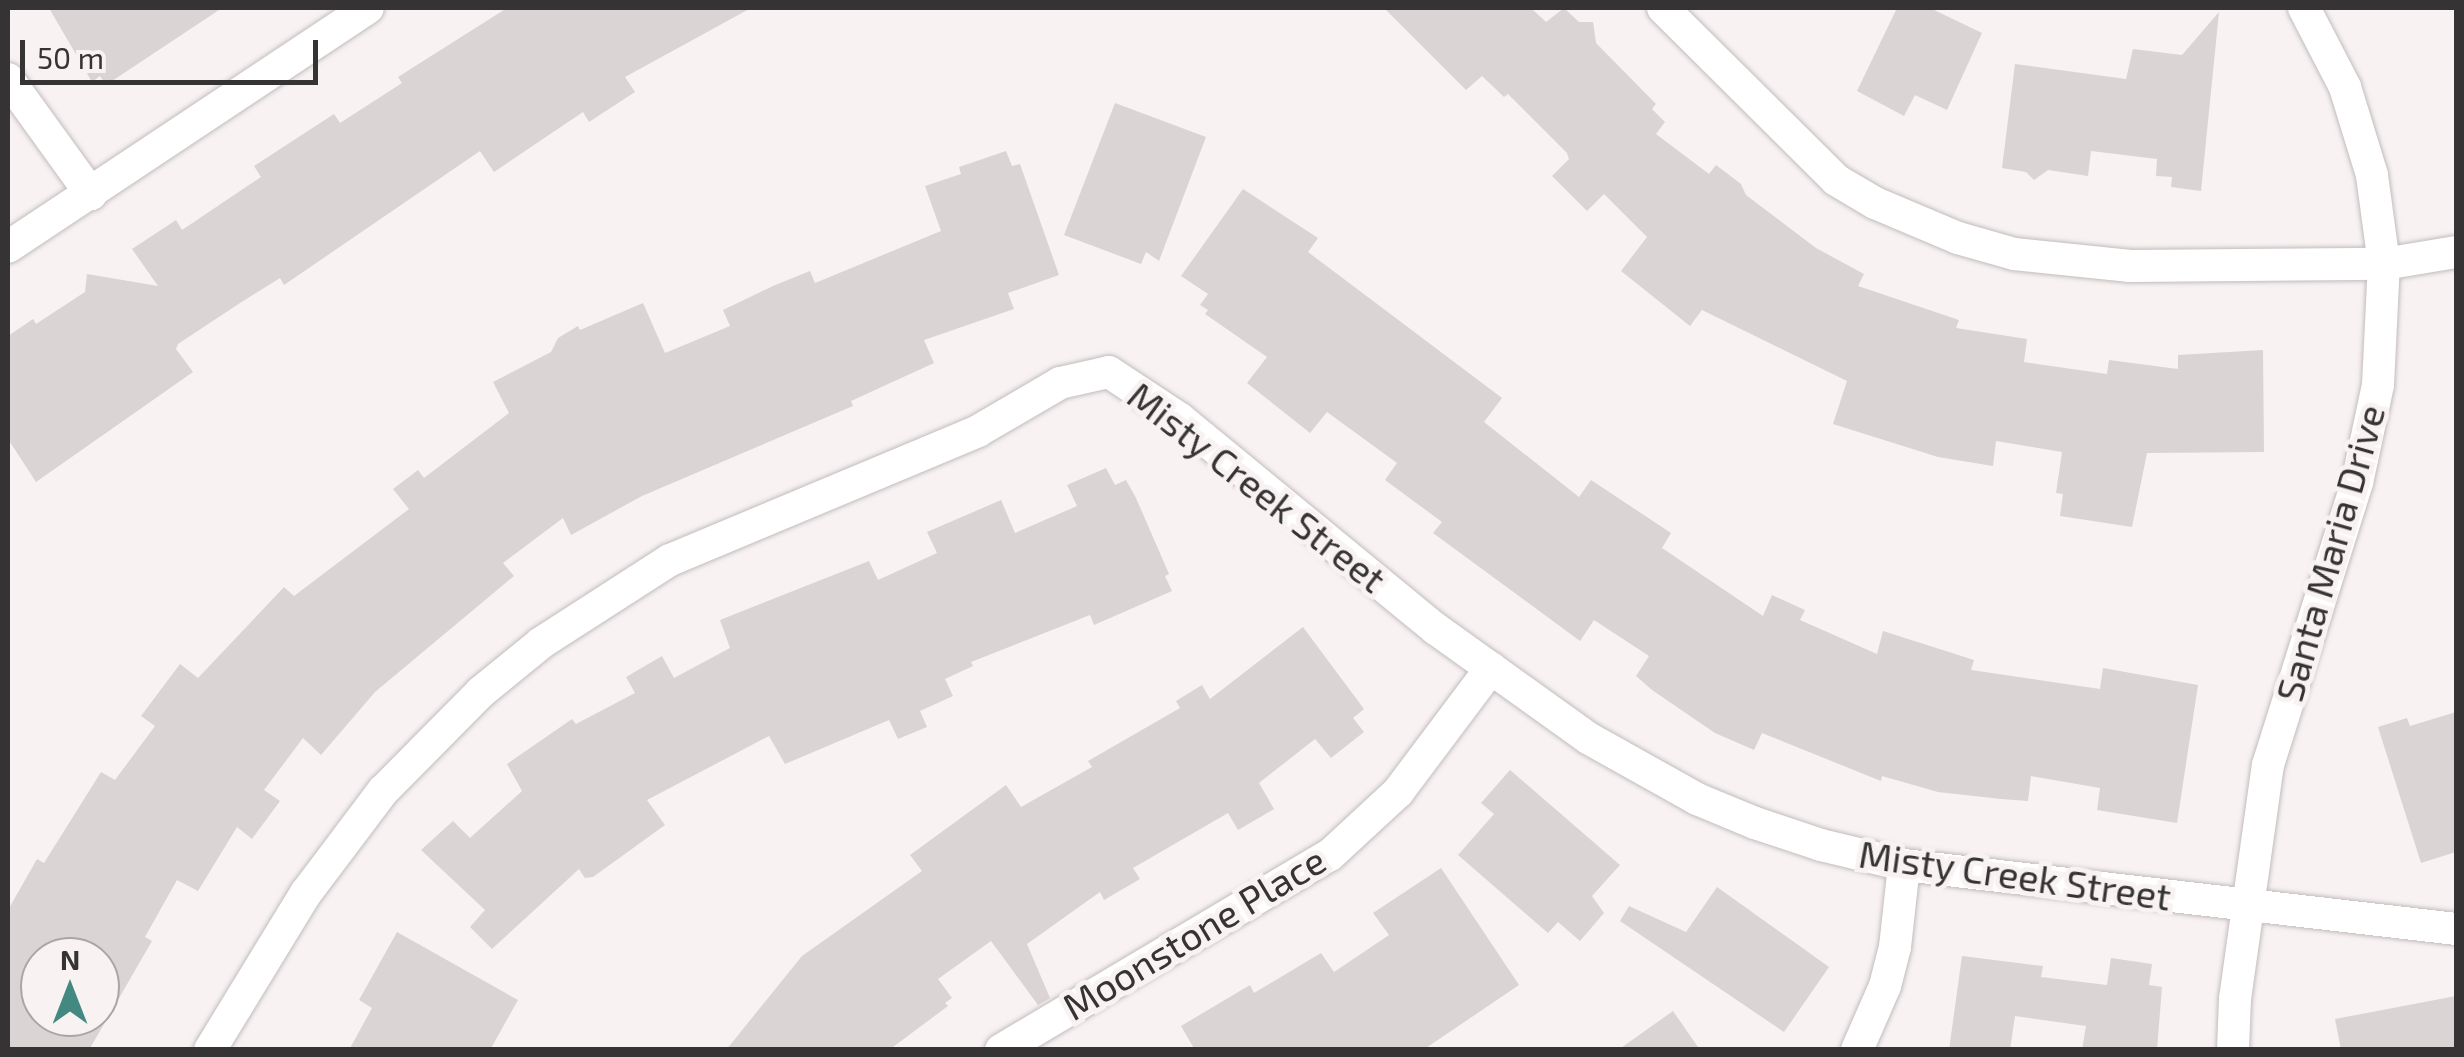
<!DOCTYPE html>
<style>
body{margin:0}
#map{position:relative;width:2464px;height:1057px;overflow:hidden;background:#f8f2f3;font-family:"Exo 2",sans-serif}
div>[style]{position:absolute}
.building>*{inset:0;background:#dad4d5}
.roads{filter:drop-shadow(0 0 2px #c2bcbd) drop-shadow(0 0 2px #c2bcbd)}
.minor>*{height:32px;margin:-16px;padding:0 16px;transform-origin:16px;border-radius:16px;background:#fff}
span{translate:-50% -50%;white-space:nowrap;text-align:center;line-height:1.15;-webkit-text-stroke:10px #f8f2f3;paint-order:stroke}
.street-label{font-size:38px;color:#353333}
.frame{position:absolute;inset:0;border:10px solid #353333;pointer-events:none}
.north{position:absolute;left:20px;top:937px;width:100px;height:100px;box-sizing:border-box;background:#f8f2f3;border:2px solid #aaa6a6;border-radius:50%;rotate:0deg;font-size:28px;font-weight:700;line-height:40px;text-align:center;color:#353333}
.north::after{content:'';display:block;margin:auto;width:35px;height:45px;background:#438982;clip-path:polygon(50% 0,100% 100%,50% 72%,0 100%)}
.scale{position:absolute;left:20px;top:40px;width:298px;height:45px;box-sizing:border-box;border:5px solid #353333;border-top:0;padding-left:12px;font-size:30px;line-height:35px;white-space:nowrap;color:#353333;-webkit-text-stroke:8px #f8f2f3;paint-order:stroke}
</style>
<div id="map">
<div class="building">
<i style="clip-path:polygon(49px 8px,222px 8px,106px 85px,100px 76px,92px 82px)"></i>
<i style="clip-path:polygon(507px 8px,751px 8px,625px 77px,635px 92px,589px 122px,583px 112px,494px 172px,480px 151px,284px 285px,280px 278px,240px 303px,178px 344px,176px 349px,193px 372px,36px 482px,8px 439px,8px 336px,33px 319px,36px 324px,85px 292px,87px 274px,158px 286px,132px 249px,176px 220px,182px 230px,261px 177px,254px 166px,334px 114px,340px 123px,402px 83px,398px 77px)"></i>
<i style="clip-path:polygon(1384px 8px,1531px 8px,1546px 22px,1564px 8px,1579px 22px,1593px 22px,1596px 43px,1656px 104px,1652px 109px,1665px 122px,1656px 134px,1709px 174px,1716px 165px,1741px 184px,1746px 195px,1816px 248px,1864px 274px,1858px 286px,1959px 320px,1956px 328px,2027px 339px,2024px 362px,2107px 374px,2109px 360px,2178px 369px,2178px 355px,2263px 350px,2264px 452px,2147px 453px,2132px 527px,2060px 516px,2063px 494px,2056px 493px,2062px 452px,1996px 441px,1993px 466px,1938px 457px,1833px 424px,1847px 381px,1702px 310px,1690px 326px,1621px 271px,1647px 237px,1604px 194px,1587px 211px,1552px 176px,1569px 159px,1567px 153px,1508px 94px,1504px 97px,1482px 76px,1466px 90px)"></i>
<i style="clip-path:polygon(1897px 8px,1930px 8px,1982px 33px,1947px 110px,1915px 95px,1904px 116px,1857px 91px)"></i>
<i style="clip-path:polygon(2219px 12px,2201px 191px,2171px 187px,2172px 177px,2156px 176px,2157px 159px,2091px 151px,2088px 176px,2048px 170px,2034px 180px,2026px 172px,2002px 168px,2015px 64px,2126px 79px,2133px 49px,2182px 55px)"></i>
<i style="clip-path:polygon(1115px 103px,1206px 137px,1159px 261px,1146px 252px,1141px 264px,1064px 235px)"></i>
<i style="clip-path:polygon(evenodd,1006px 151px,1012px 166px,1020px 164px,1059px 275px,1008px 293px,1014px 309px,924px 340px,934px 363px,851px 401px,853px 406px,642px 496px,571px 535px,563px 518px,503px 563px,514px 576px,375px 692px,321px 755px,303px 738px,264px 790px,280px 801px,252px 839px,237px 827px,198px 891px,177px 880px,145px 937px,152px 941px,89px 1050px,8px 1050px,8px 910px,37px 859px,44px 863px,101px 772px,115px 780px,155px 726px,141px 716px,180px 664px,198px 678px,284px 587px,294px 596px,409px 509px,393px 489px,418px 470px,424px 478px,509px 413px,493px 382px,551px 352px,558px 338px,578px 326px,580px 330px,643px 303px,665px 353px,730px 326px,723px 310px,773px 286px,810px 271px,815px 283px,941px 231px,925px 186px,961px 174px,959px 167px,1006px 151px,40px 957px,100px 957px,100px 1017px,40px 1017px,40px 957px)"></i>
<i style="clip-path:polygon(1243px 189px,1318px 238px,1308px 252px,1502px 398px,1484px 422px,1579px 497px,1591px 480px,1671px 533px,1662px 548px,1763px 616px,1772px 595px,1805px 610px,1800px 620px,1877px 654px,1883px 631px,1974px 660px,1971px 670px,2100px 689px,2103px 668px,2198px 685px,2177px 823px,2097px 810px,2100px 788px,2031px 776px,2028px 801px,2001px 799px,1938px 792px,1882px 776px,1881px 781px,1762px 733px,1754px 750px,1715px 733px,1652px 690px,1636px 676px,1649px 656px,1594px 620px,1580px 641px,1433px 533px,1442px 522px,1385px 480px,1397px 463px,1327px 412px,1310px 433px,1247px 383px,1267px 357px,1205px 314px,1208px 310px,1200px 305px,1208px 294px,1181px 276px)"></i>
<i style="clip-path:polygon(1106px 468px,1115px 485px,1126px 480px,1136px 498px,1169px 574px,1165px 576px,1172px 591px,1094px 625px,1090px 615px,971px 662px,973px 666px,945px 679px,953px 696px,920px 711px,927px 727px,898px 739px,889px 720px,785px 764px,769px 736px,647px 800px,665px 825px,593px 877px,585px 878px,579px 869px,492px 949px,470px 927px,485px 910px,421px 850px,453px 821px,470px 838px,522px 791px,507px 764px,572px 719px,576px 724px,635px 693px,626px 677px,662px 656px,674px 678px,730px 648px,720px 620px,869px 561px,878px 580px,937px 553px,927px 532px,1001px 500px,1015px 533px,1077px 506px,1067px 485px)"></i>
<i style="clip-path:polygon(1303px 627px,1364px 709px,1353px 718px,1364px 732px,1331px 758px,1315px 739px,1259px 783px,1274px 809px,1238px 830px,1228px 813px,1133px 868px,1140px 879px,1104px 900px,1100px 892px,1027px 944px,1050px 998px,1038px 1005px,991px 941px,938px 979px,952px 998px,945px 1003px,948px 1006px,889px 1050px,726px 1050px,802px 956px,922px 871px,910px 855px,1006px 785px,1021px 807px,1092px 767px,1088px 761px,1180px 708px,1176px 701px,1202px 685px,1210px 699px)"></i>
<i style="clip-path:polygon(2456px 712px,2456px 852px,2421px 863px,2378px 727px,2407px 718px,2410px 726px)"></i>
<i style="clip-path:polygon(1510px 770px,1620px 865px,1592px 896px,1604px 913px,1580px 941px,1558px 922px,1548px 933px,1458px 855px,1494px 814px,1481px 803px)"></i>
<i style="clip-path:polygon(1441px 868px,1519px 985px,1423px 1050px,1195px 1050px,1181px 1026px,1250px 985px,1254px 993px,1321px 953px,1334px 972px,1389px 935px,1373px 913px)"></i>
<i style="clip-path:polygon(1717px 887px,1829px 967px,1784px 1032px,1620px 921px,1629px 906px,1686px 932px)"></i>
<i style="clip-path:polygon(397px 932px,518px 1000px,490px 1050px,349px 1050px,372px 1008px,359px 1000px)"></i>
<i style="clip-path:polygon(1962px 956px,2043px 966px,2041px 977px,2107px 985px,2111px 958px,2152px 964px,2149px 985px,2162px 987px,2157px 1050px,2082px 1050px,2086px 1026px,2015px 1016px,2010px 1050px,1949px 1050px)"></i>
<i style="clip-path:polygon(2456px 996px,2456px 1050px,2341px 1050px,2335px 1019px)"></i>
<i style="clip-path:polygon(1673px 1011px,1700px 1050px,1618px 1050px)"></i>
</div>
<div class="roads">
<div class="minor">
<i style="left:1663px;top:8px;width:244px;rotate:44.8deg"></i>
<i style="left:1836px;top:180px;width:45px;rotate:30.5deg"></i>
<i style="left:1875px;top:203px;width:90px;rotate:22.9deg"></i>
<i style="left:1958px;top:238px;width:58px;rotate:15.9deg"></i>
<i style="left:2014px;top:254px;width:117px;rotate:5.9deg"></i>
<i style="left:2130px;top:266px;width:254px;rotate:-0.5deg"></i>
<i style="left:2384px;top:264px;width:73px;rotate:-9.5deg"></i>
<i style="left:8px;top:79px;width:142px;rotate:54.2deg"></i>
<i style="left:8px;top:247px;width:432px;rotate:-33.6deg"></i>
<i style="left:210px;top:1050px;width:184px;rotate:-58.6deg"></i>
<i style="left:306px;top:893px;width:128px;rotate:-53deg"></i>
<i style="left:383px;top:791px;width:139px;rotate:-45.3deg"></i>
<i style="left:481px;top:692px;width:77px;rotate:-39.2deg"></i>
<i style="left:541px;top:643px;width:153px;rotate:-32.8deg"></i>
<i style="left:670px;top:560px;width:334px;rotate:-22.7deg"></i>
<i style="left:978px;top:431px;width:95px;rotate:-30.3deg"></i>
<i style="left:1060px;top:383px;width:50px;rotate:-12.7deg"></i>
<i style="left:1109px;top:372px;width:85px;rotate:33.5deg"></i>
<i style="left:1180px;top:419px;width:331px;rotate:39.4deg"></i>
<i style="left:1436px;top:629px;width:187px;rotate:35.6deg"></i>
<i style="left:1588px;top:738px;width:125px;rotate:29.2deg"></i>
<i style="left:1697px;top:799px;width:63px;rotate:22.5deg"></i>
<i style="left:1755px;top:823px;width:70px;rotate:18.4deg"></i>
<i style="left:1821px;top:845px;width:85px;rotate:13.5deg"></i>
<i style="left:1904px;top:865px;width:556px;rotate:6.61deg"></i>
<i style="left:1001px;top:1050px;width:382px;rotate:-30.7deg"></i>
<i style="left:1330px;top:855px;width:93px;rotate:-42.8deg"></i>
<i style="left:1398px;top:792px;width:155px;rotate:-53.1deg"></i>
<i style="left:1857px;top:1050px;width:70px;rotate:-66.4deg"></i>
<i style="left:1885px;top:986px;width:40px;rotate:-75.6deg"></i>
<i style="left:1895px;top:947px;width:82px;rotate:-83.7deg"></i>
<i style="left:2233px;top:1050px;width:51px;rotate:-87.8deg"></i>
<i style="left:2235px;top:999px;width:236px;rotate:-82deg"></i>
<i style="left:2268px;top:765px;width:296px;rotate:-72.5deg"></i>
<i style="left:2357px;top:483px;width:100px;rotate:-77.9deg"></i>
<i style="left:2378px;top:385px;width:121px;rotate:-87.2deg"></i>
<i style="left:2384px;top:264px;width:90px;rotate:-97.7deg"></i>
<i style="left:2372px;top:175px;width:92px;rotate:-107.1deg"></i>
<i style="left:2345px;top:87px;width:89px;rotate:-117.4deg"></i>
</div>
</div>
<div class="street-label">
<span style="left:1257px;top:487px;rotate:38deg">Misty Creek Street</span>
<span style="left:2330px;top:553px;rotate:-74deg">Santa Maria Drive</span>
<span style="left:2015px;top:875px;rotate:8deg">Misty Creek Street</span>
<span style="left:1194px;top:933px;rotate:-31deg">Moonstone Place</span>
</div>
<div class="frame"></div>
<div class="north">N</div>
<div class="scale">50 m</div>
</div>
